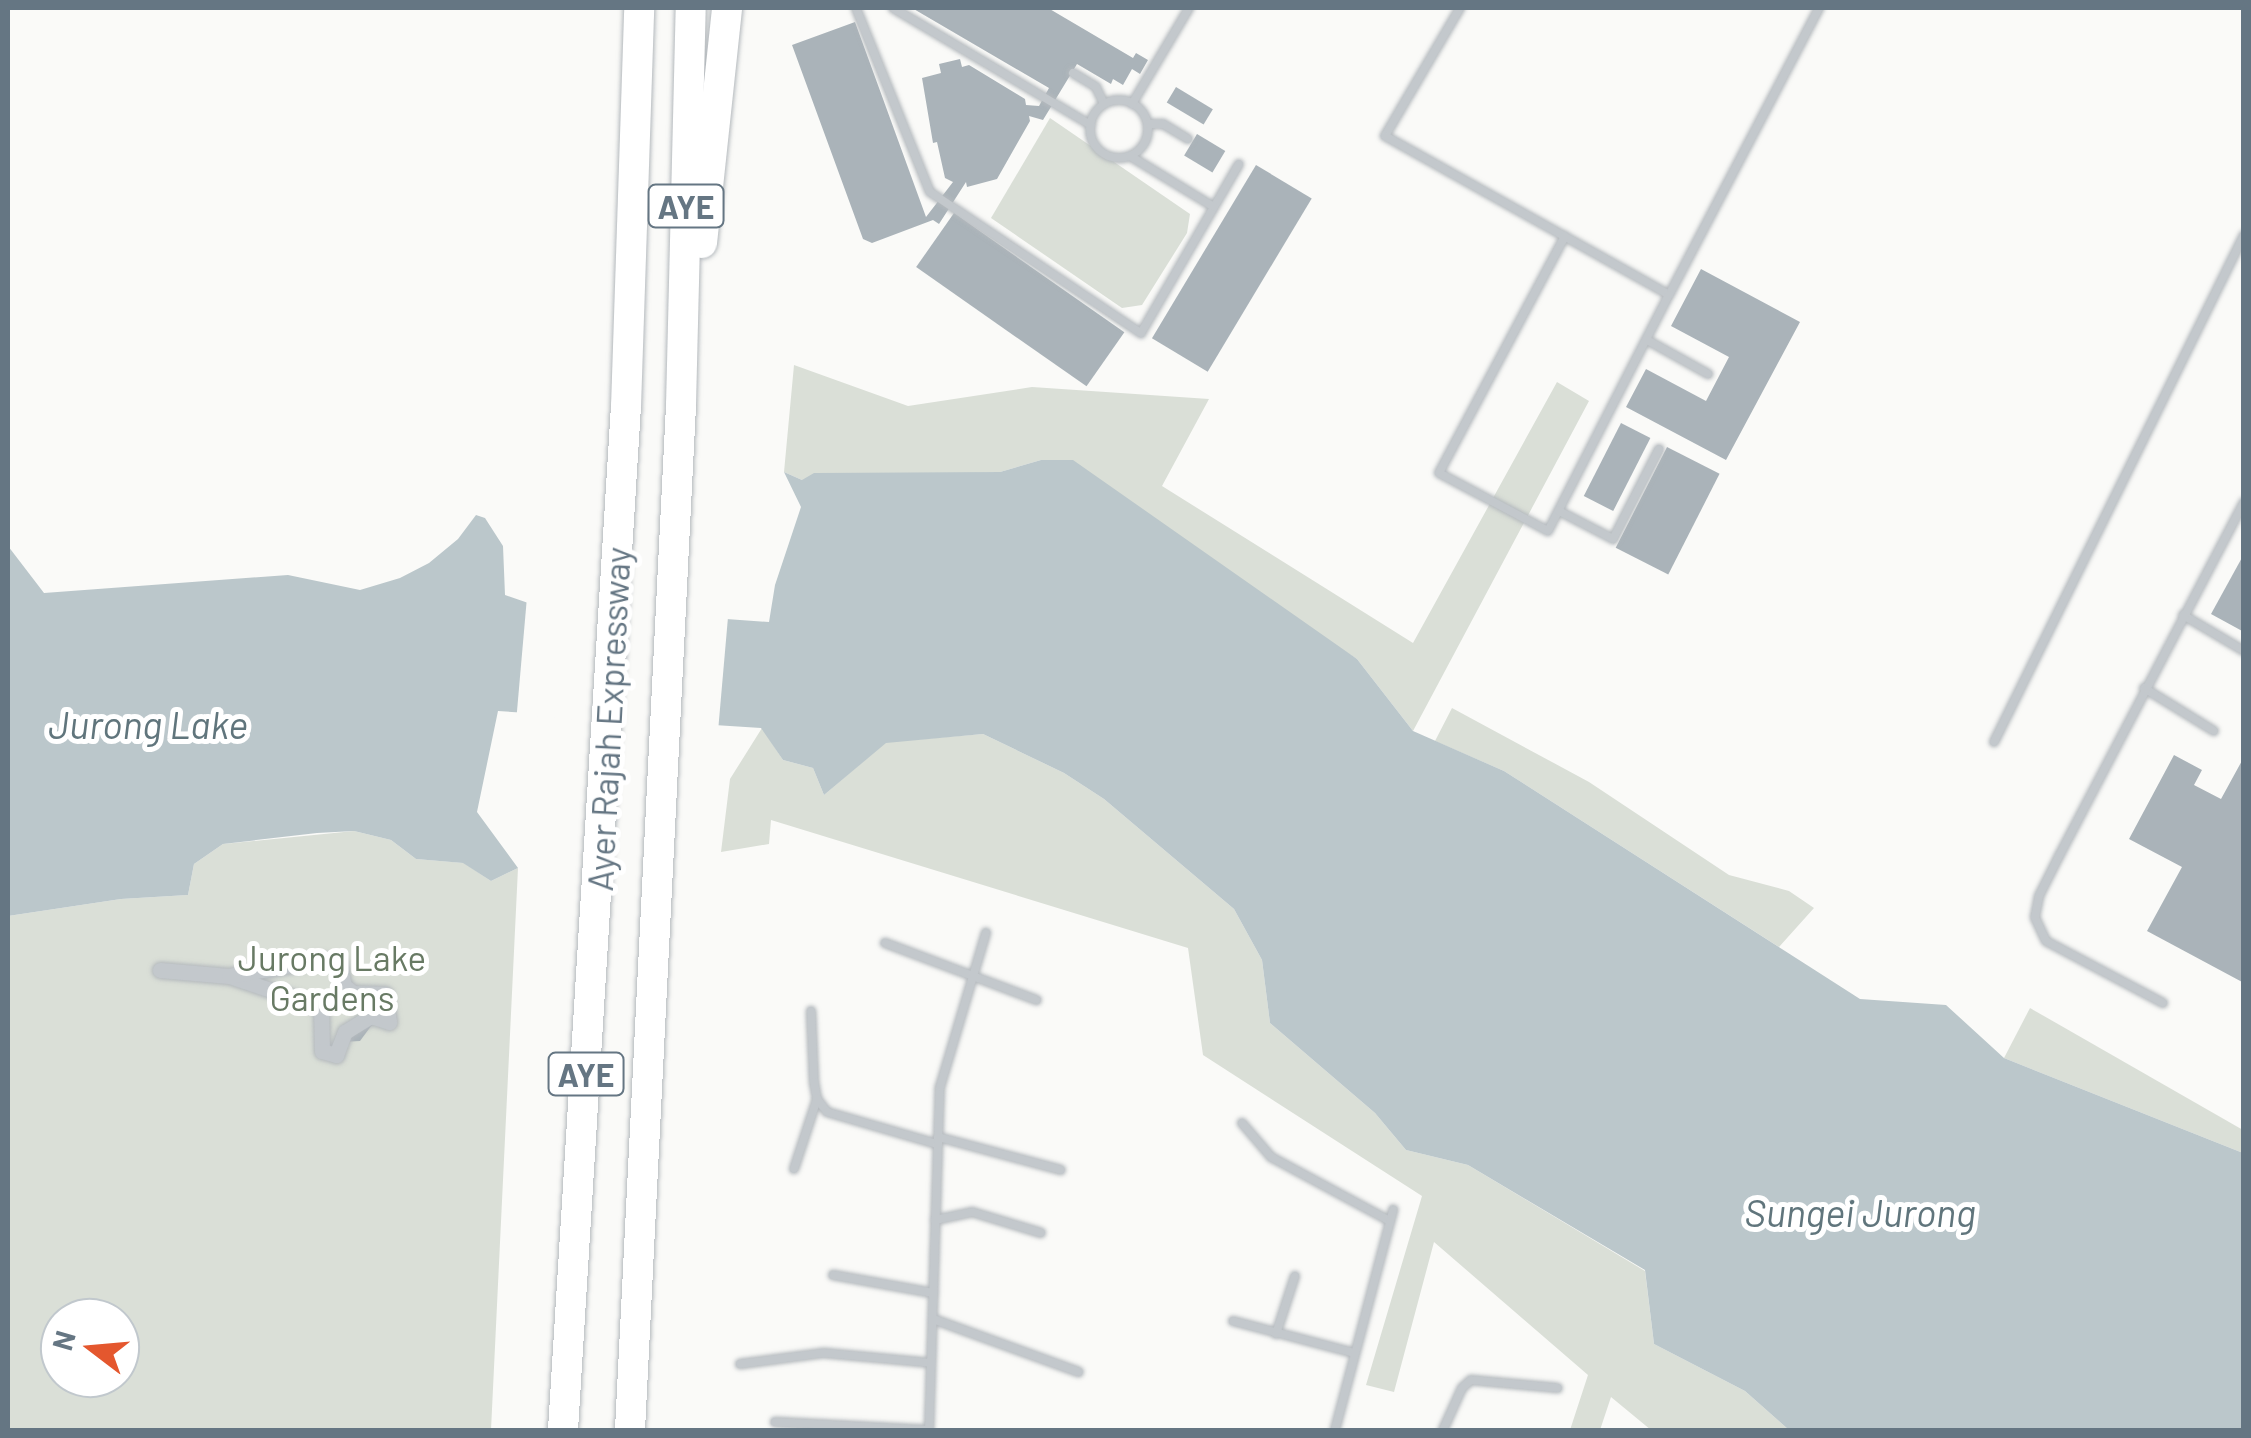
<!DOCTYPE html>
<style>
body{margin:0}
#map{position:relative;width:2251px;height:1438px;overflow:hidden;background:#fafaf8;font-family:Barlow,sans-serif}
div>[style]{position:absolute}
.green>*{inset:0;background:#dadfd7}
.water>*{inset:0;background:#bbc7cb}
.pier>*{inset:0;background:#fafaf8;transform-origin:0 0}
.building>*{inset:0;background:#aab3b9;transform-origin:0 0}
.roads{filter:drop-shadow(0 0 2px #b4b9bd) drop-shadow(0 0 2px #b4b9bd)}
.lane>*{height:8px;margin:-4px;padding:0 4px;transform-origin:4px;border-radius:4px;background:#c3c8cc}
.lane>.ring{margin:-4px;padding:0;box-sizing:content-box;background:none;border:8px solid #c3c8cc;border-radius:50%}
.street>*{height:15px;margin:-7.5px;padding:0 7.5px;transform-origin:7.5px;border-radius:7.5px;background:#c3c8cc}
.highway>*{height:30px;margin:-15px;padding:0 15px;transform-origin:15px;border-radius:15px;background:#fff}
span{translate:-50% -50%;white-space:nowrap;text-align:center;line-height:1.15;-webkit-text-stroke:10px #fff;paint-order:stroke}
.shield-label span{padding:2px 8px;background:#fff;border:2px solid;border-radius:8px;-webkit-text-stroke-width:0}
.shield-label{font-size:32px;color:#657683;font-weight:700}
.street-label{font-size:35px;color:#657683}
.park-label{font-size:35px;color:#687a64}
.water-label{font-size:38px;color:#60757c;font-style:italic}
.frame{position:absolute;inset:0;border:10px solid #657683;pointer-events:none}
.north{position:absolute;left:40px;top:1298px;width:100px;height:100px;box-sizing:border-box;background:#fff;border:2px solid #c1c8cd;border-radius:50%;rotate:286deg;font-size:28px;font-weight:700;line-height:40px;text-align:center;color:#657683}
.north::after{content:'';display:block;margin:auto;width:35px;height:45px;background:#e4572e;clip-path:polygon(50% 0,100% 100%,50% 72%,0 100%)}
</style>
<div id="map">
<div class="green">
<i style="clip-path:polygon(1050px 118px,1190px 214px,1187px 233px,1142px 305px,1122px 308px,991px 218px)"></i>
<i style="clip-path:polygon(794px 365px,908px 406px,1032px 387px,1209px 399px,1162px 486px,1413px 643px,1557px 382px,1589px 401px,1413px 731px,1357px 659px,1041px 460px,1000px 472px,802px 480px,784px 472px)"></i>
<i style="clip-path:polygon(1452px 708px,1589px 782px,1729px 875px,1789px 891px,1814px 908px,1779px 947px,1504px 771px,1435px 741px)"></i>
<i style="clip-path:polygon(762px 728px,783px 760px,813px 768px,824px 795px,886px 742px,983px 734px,1064px 773px,1104px 799px,1234px 909px,1262px 960px,1270px 1023px,1375px 1113px,1406px 1150px,1468px 1165px,1645px 1271px,1654px 1344px,1745px 1391px,1789px 1430px,1651px 1430px,1611px 1397px,1600px 1430px,1570px 1430px,1588px 1375px,1434px 1242px,1394px 1392px,1366px 1385px,1422px 1196px,1203px 1055px,1188px 948px,771px 820px,769px 844px,721px 852px,730px 779px)"></i>
<i style="clip-path:polygon(evenodd,354px 831px,391px 840px,416px 859px,464px 863px,491px 881px,518px 868px,491px 1430px,8px 1430px,8px 916px,121px 899px,188px 895px,194px 864px,223px 844px,354px 831px,60px 1318px,120px 1318px,120px 1378px,60px 1378px,60px 1318px)"></i>
<i style="clip-path:polygon(2030px 1008px,2243px 1130px,2243px 1153px,2004px 1058px)"></i>
</div>
<div class="water">
<i style="clip-path:polygon(1041px 460px,1073px 460px,1357px 659px,1413px 731px,1504px 771px,1860px 999px,1946px 1005px,2004px 1058px,2243px 1153px,2243px 1430px,1789px 1430px,1745px 1391px,1654px 1344px,1645px 1270px,1468px 1165px,1406px 1150px,1375px 1113px,1270px 1023px,1262px 960px,1234px 909px,1104px 799px,1064px 773px,983px 734px,886px 743px,824px 795px,813px 768px,783px 760px,761px 728px,498px 711px,477px 812px,518px 868px,491px 881px,463px 863px,416px 859px,391px 840px,354px 831px,317px 833px,223px 844px,194px 864px,188px 895px,121px 899px,8px 916px,8px 546px,44px 593px,288px 575px,360px 590px,400px 578px,429px 563px,458px 539px,476px 515px,485px 518px,503px 546px,505px 595px,534px 605px,769px 622px,775px 585px,801px 507px,784px 472px,802px 480px,814px 473px,1000px 472px)"></i>
</div>
<div class="pier">
<i style="left:527px;top:597px;width:202px;height:118px;rotate:5deg"></i>
</div>
<div class="building">
<i style="clip-path:polygon(912px 8px,1048px 8px,1133px 58px,1136px 53px,1148px 60px,1140px 74px,1132px 69px,1123px 85px,1113px 79px,1111px 84px,1077px 64px,1043px 120px,1029px 116px,1030px 121px,997px 179px,967px 187px,966px 182px,939px 224px,933px 220px,872px 243px,863px 239px,792px 45px,855px 22px,926px 217px,953px 182px,945px 178px,937px 142px,933px 143px,922px 78px,941px 73px,939px 64px,960px 59px,962px 67px,969px 65px,1025px 99px,1026px 105px,1039px 106px,1049px 88px)"></i>
<i style="left:1176px;top:87px;width:43px;height:18px;rotate:31deg"></i>
<i style="left:1197px;top:134px;width:33px;height:25px;rotate:31deg"></i>
<i style="left:1256px;top:165px;width:65px;height:202px;rotate:31deg"></i>
<i style="left:954px;top:213px;width:208px;height:66px;rotate:35deg"></i>
<i style="clip-path:polygon(1701px 269px,1800px 322px,1726px 460px,1626px 407px,1646px 369px,1706px 401px,1729px 357px,1671px 326px)"></i>
<i style="left:1621px;top:423px;width:33px;height:82px;rotate:27deg"></i>
<i style="left:1667px;top:447px;width:59px;height:113px;rotate:27deg"></i>
<i style="clip-path:polygon(2244px 554px,2244px 632px,2211px 614px)"></i>
<i style="clip-path:polygon(2174px 755px,2202px 770px,2194px 785px,2221px 799px,2244px 757px,2244px 983px,2147px 931px,2182px 867px,2129px 839px)"></i>
<i style="clip-path:polygon(374px 1022px,360px 1041px,341px 1042px)"></i>
</div>
<div class="roads">
<div class="lane">
<i style="left:856px;top:8px;width:198px;rotate:68.1deg"></i>
<i style="left:930px;top:192px;width:254px;rotate:33.8deg"></i>
<i style="left:1141px;top:333px;width:195px;rotate:-59.9deg"></i>
<i style="left:893px;top:8px;width:230px;rotate:30.6deg"></i>
<i style="left:1460px;top:8px;width:148px;rotate:120.4deg"></i>
<i style="left:1385px;top:136px;width:325px;rotate:29.2deg"></i>
<i style="left:1669px;top:295px;width:324px;rotate:-62.4deg"></i>
<i style="left:1073px;top:73px;width:27px;rotate:31deg"></i>
<i style="left:1096px;top:87px;width:19px;rotate:65deg"></i>
<i class="ring" style="left:1090px;top:100px;width:50px;height:50px"></i>
<i style="left:1132px;top:104px;width:112px;rotate:-59.3deg"></i>
<i style="left:1148px;top:124px;width:15px"></i>
<i style="left:1163px;top:124px;width:29px;rotate:31deg"></i>
<i style="left:1130px;top:156px;width:98px;rotate:31.3deg"></i>
<i style="left:1565px;top:236px;width:268px;rotate:118deg"></i>
<i style="left:1439px;top:473px;width:123px;rotate:28deg"></i>
<i style="left:1548px;top:531px;width:265px;rotate:-62.9deg"></i>
<i style="left:1647px;top:340px;width:70px;rotate:29.1deg"></i>
<i style="left:1559px;top:511px;width:61px;rotate:27.4deg"></i>
<i style="left:1613px;top:539px;width:101px;rotate:-62.9deg"></i>
<i style="left:2183px;top:615px;width:71px;rotate:30.5deg"></i>
<i style="left:2144px;top:688px;width:82px;rotate:31.6deg"></i>
<i style="left:1994px;top:742px;width:565px;rotate:-63.75deg"></i>
<i style="left:885px;top:943px;width:162px;rotate:20.6deg"></i>
<i style="left:2163px;top:1003px;width:132px;rotate:-152.1deg"></i>
<i style="left:2046px;top:941px;width:26px;rotate:-115deg"></i>
<i style="left:2035px;top:917px;width:21px;rotate:-79deg"></i>
<i style="left:2039px;top:896px;width:45px;rotate:-63.4deg"></i>
<i style="left:2059px;top:856px;width:399px;rotate:-62.4deg"></i>
<i style="left:811px;top:1011px;width:71px;rotate:87.6deg"></i>
<i style="left:814px;top:1082px;width:17px;rotate:80deg"></i>
<i style="left:817px;top:1099px;width:16px;rotate:52deg"></i>
<i style="left:827px;top:1112px;width:115px;rotate:16.2deg"></i>
<i style="left:1242px;top:1123px;width:45px;rotate:49.5deg"></i>
<i style="left:1271px;top:1157px;width:135px;rotate:28.3deg"></i>
<i style="left:938px;top:1137px;width:127px;rotate:15deg"></i>
<i style="left:794px;top:1169px;width:74px;rotate:-71.8deg"></i>
<i style="left:935px;top:1220px;width:38px;rotate:-12deg"></i>
<i style="left:972px;top:1212px;width:72px;rotate:16.9deg"></i>
<i style="left:833px;top:1275px;width:102px;rotate:10.2deg"></i>
<i style="left:933px;top:1319px;width:155px;rotate:20deg"></i>
<i style="left:1233px;top:1321px;width:125px;rotate:14.8deg"></i>
<i style="left:1276px;top:1334px;width:61px;rotate:-71.9deg"></i>
<i style="left:740px;top:1364px;width:85px;rotate:-7.5deg"></i>
<i style="left:824px;top:1353px;width:107px;rotate:5.3deg"></i>
<i style="left:775px;top:1422px;width:154px;rotate:3deg"></i>
<i style="left:929px;top:1430px;width:343px;rotate:-88.2deg"></i>
<i style="left:940px;top:1087px;width:161px;rotate:-73.4deg"></i>
<i style="left:1335px;top:1430px;width:228px;rotate:-75.2deg"></i>
<i style="left:1443px;top:1430px;width:46px;rotate:-65.7deg"></i>
<i style="left:1462px;top:1388px;width:12px;rotate:-42deg"></i>
<i style="left:1471px;top:1380px;width:87px;rotate:5.3deg"></i>
</div>
<div class="street">
<i style="left:160px;top:970px;width:69px;rotate:5deg"></i>
<i style="left:229px;top:976px;width:97px;rotate:18.6deg"></i>
<i style="left:321px;top:1007px;width:44px;rotate:88.7deg"></i>
<i style="left:322px;top:1051px;width:15px;rotate:16deg"></i>
<i style="left:336px;top:1055px;width:25px;rotate:-69deg"></i>
<i style="left:345px;top:1032px;width:31px;rotate:-32deg"></i>
<i style="left:371px;top:1016px;width:19px;rotate:18deg"></i>
<i style="left:389px;top:1022px;width:28px;rotate:-98deg"></i>
<i style="left:385px;top:994px;width:32px;rotate:-178deg"></i>
<i style="left:353px;top:993px;width:11px;rotate:-142deg"></i>
<i style="left:344px;top:986px;width:25px;rotate:-102deg"></i>
<i style="left:339px;top:962px;width:21px;rotate:-175deg"></i>
<i style="left:318px;top:960px;width:90px;rotate:169.8deg"></i>
</div>
<div class="highway">
<i style="left:702px;top:243px;width:236px;rotate:-83.9deg"></i>
<i style="left:563px;top:1430px;width:1025px;rotate:-86.48deg"></i>
<i style="left:626px;top:407px;width:399px;rotate:-88.1deg"></i>
<i style="left:630px;top:1430px;width:1026px;rotate:-87.15deg"></i>
<i style="left:681px;top:405px;width:397px;rotate:-88.6deg"></i>
</div>
</div>
<div class="shield-label">
<span style="left:686px;top:206px">AYE</span>
<span style="left:586px;top:1074px">AYE</span>
</div>
<div class="street-label">
<span style="left:608px;top:719px;rotate:-87deg">Ayer Rajah Expressway</span>
</div>
<div class="park-label">
<span style="left:332px;top:977px">Jurong Lake<br>Gardens</span>
</div>
<div class="water-label">
<span style="left:148px;top:725px">Jurong Lake</span>
<span style="left:1860px;top:1213px">Sungei Jurong</span>
</div>
<div class="frame"></div>
<div class="north">N</div>
</div>
